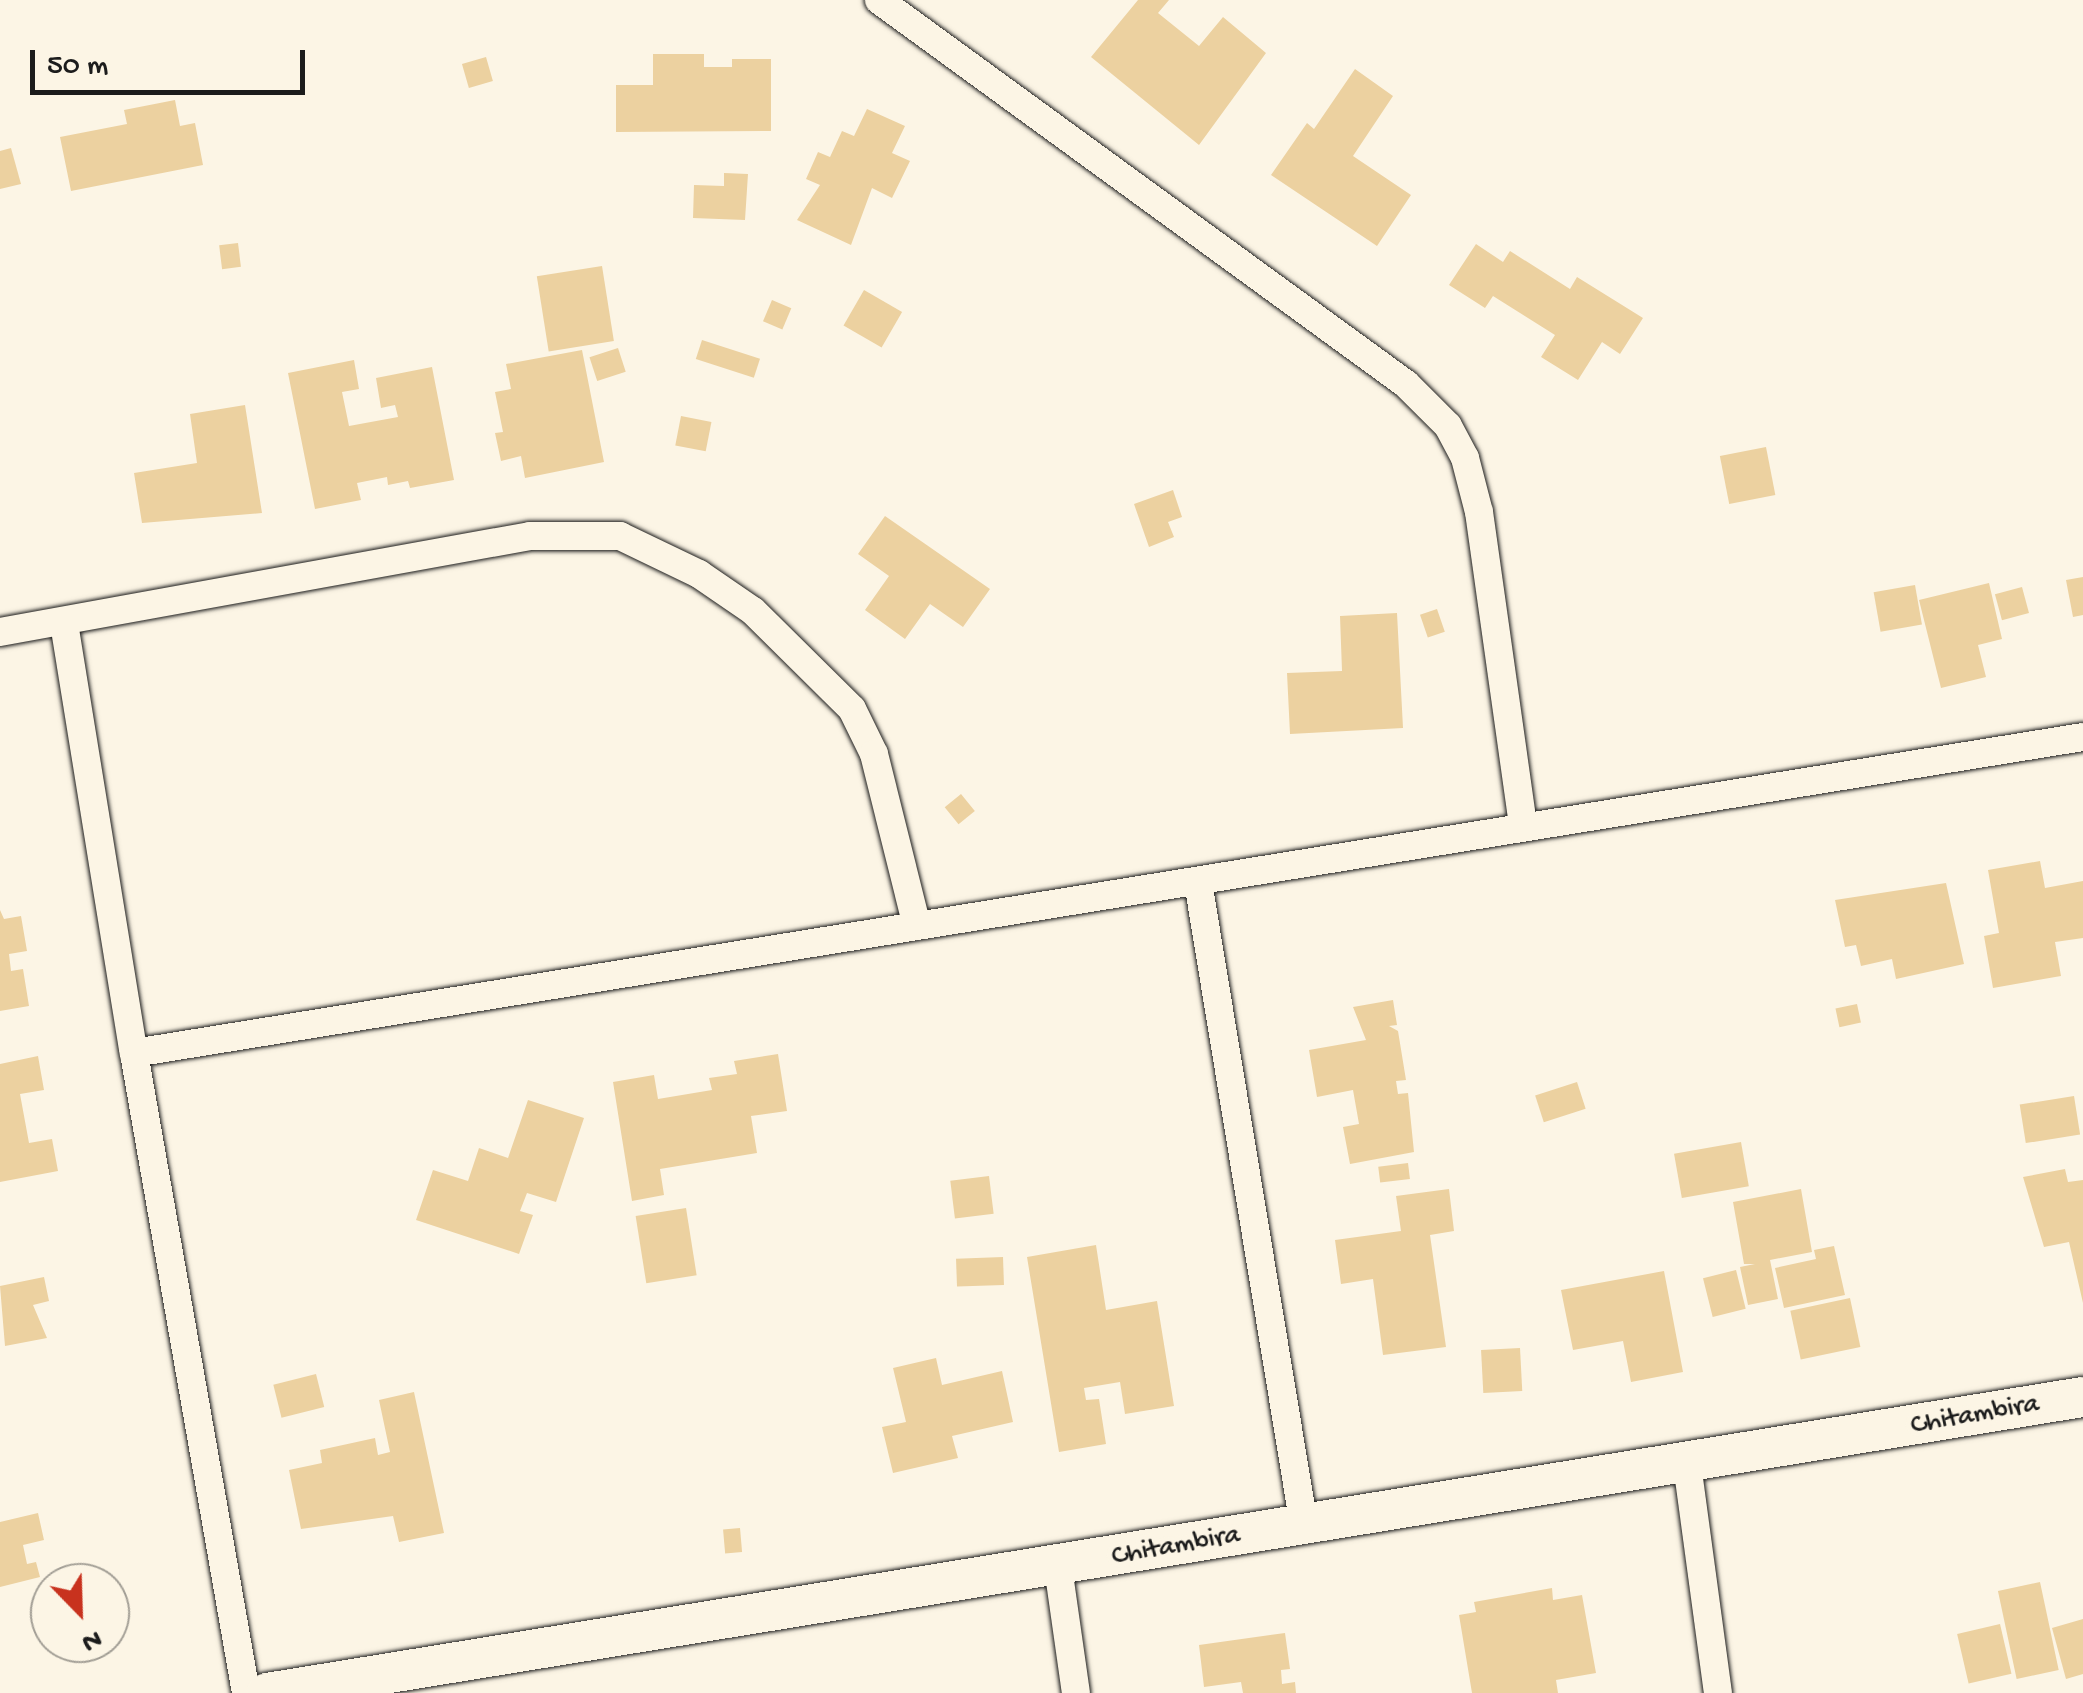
<!DOCTYPE html>
<style>
body{margin:0}
#map{position:relative;width:2083px;height:1693px;overflow:hidden;background:#fcf5e5;font-family:"Gochi Hand",sans-serif}
div>[style]{position:absolute}
.building>*{inset:0;background:#ecd1a0;transform-origin:0 0}
.roads{filter:drop-shadow(0 0 2px #1c1c1c) drop-shadow(0 0 2px #1c1c1c)}
.street>*{height:28px;margin:-14px;padding:0 14px;transform-origin:14px;border-radius:14px;background:#fcf5e5}
.secondary>*{height:40px;margin:-20px;padding:0 20px;transform-origin:20px;border-radius:20px;background:#fcf5e5}
span{translate:-50% -50%;white-space:nowrap;text-align:center;line-height:1.15;-webkit-text-stroke:10px #fcf5e5;paint-order:stroke}
.street-label{font-size:28px;color:#1c1c1c}
.north{position:absolute;left:30px;top:1563px;width:100px;height:100px;box-sizing:border-box;background:#fcf5e5;border:2px solid #a29e95;border-radius:50%;rotate:157deg;font-size:28px;font-weight:700;line-height:40px;text-align:center;color:#1c1c1c}
.north::after{content:'';display:block;margin:auto;width:35px;height:45px;background:#c8321e;clip-path:polygon(50% 0,100% 100%,50% 72%,0 100%)}
.scale{position:absolute;left:30px;top:50px;width:275px;height:45px;box-sizing:border-box;border:5px solid #1c1c1c;border-top:0;padding-left:12px;font-size:30px;line-height:35px;white-space:nowrap;color:#1c1c1c;-webkit-text-stroke:8px #fcf5e5;paint-order:stroke}
</style>
<div id="map">
<div class="building">
<i style="clip-path:polygon(1138px 0,1169px 0,1158px 13px,1199px 46px,1223px 17px,1266px 53px,1199px 145px,1091px 57px)"></i>
<i style="clip-path:polygon(653px 54px,704px 54px,704px 67px,732px 67px,732px 59px,771px 59px,771px 131px,616px 132px,616px 85px,653px 85px)"></i>
<i style="left:486px;top:57px;width:25px;height:25px;rotate:74deg"></i>
<i style="clip-path:polygon(1355px 69px,1393px 96px,1353px 156px,1411px 195px,1377px 246px,1271px 175px,1307px 123px,1314px 129px)"></i>
<i style="clip-path:polygon(175px 100px,180px 126px,195px 123px,203px 165px,71px 191px,60px 137px,127px 124px,124px 110px)"></i>
<i style="clip-path:polygon(867px 109px,905px 126px,892px 153px,910px 161px,892px 198px,872px 188px,851px 245px,797px 220px,820px 185px,806px 179px,818px 152px,830px 157px,842px 131px,854px 136px)"></i>
<i style="clip-path:polygon(11px 148px,21px 184px,0 189px,0 151px)"></i>
<i style="clip-path:polygon(724px 173px,748px 174px,745px 220px,693px 218px,694px 185px,724px 186px)"></i>
<i style="left:238px;top:243px;width:24px;height:19px;rotate:83deg"></i>
<i style="clip-path:polygon(1476px 244px,1503px 262px,1510px 251px,1570px 289px,1577px 277px,1643px 318px,1620px 354px,1602px 342px,1578px 380px,1541px 357px,1555px 335px,1493px 296px,1485px 308px,1449px 285px)"></i>
<i style="left:602px;top:266px;width:76px;height:66px;rotate:81deg"></i>
<i style="left:864px;top:290px;width:44px;height:41px;rotate:30deg"></i>
<i style="left:772px;top:300px;width:21px;height:23px;rotate:23deg"></i>
<i style="left:702px;top:340px;width:61px;height:20px;rotate:18deg"></i>
<i style="left:618px;top:348px;width:25px;height:30px;rotate:72deg"></i>
<i style="clip-path:polygon(582px 350px,604px 462px,525px 478px,521px 456px,501px 461px,495px 433px,503px 432px,495px 392px,511px 389px,506px 364px)"></i>
<i style="clip-path:polygon(354px 360px,359px 389px,342px 392px,349px 426px,398px 417px,395px 405px,381px 408px,376px 378px,432px 367px,454px 480px,410px 488px,408px 481px,388px 485px,387px 477px,357px 483px,361px 500px,315px 509px,288px 373px)"></i>
<i style="clip-path:polygon(245px 405px,262px 513px,142px 523px,134px 473px,197px 463px,190px 414px)"></i>
<i style="left:681px;top:416px;width:31px;height:30px;rotate:11deg"></i>
<i style="left:1766px;top:447px;width:49px;height:47px;rotate:79deg"></i>
<i style="clip-path:polygon(1173px 490px,1182px 517px,1168px 522px,1174px 537px,1149px 547px,1134px 504px)"></i>
<i style="clip-path:polygon(885px 516px,990px 589px,963px 627px,930px 604px,905px 639px,865px 610px,889px 576px,858px 554px)"></i>
<i style="clip-path:polygon(2083px 577px,2083px 615px,2073px 617px,2066px 580px)"></i>
<i style="clip-path:polygon(1989px 583px,2002px 639px,1978px 645px,1986px 677px,1941px 688px,1919px 600px)"></i>
<i style="left:1915px;top:585px;width:40px;height:42px;rotate:80deg"></i>
<i style="left:2022px;top:587px;width:27px;height:28px;rotate:75deg"></i>
<i style="left:1437px;top:609px;width:24px;height:18px;rotate:71deg"></i>
<i style="clip-path:polygon(1397px 613px,1403px 728px,1290px 734px,1287px 673px,1342px 671px,1340px 616px)"></i>
<i style="left:961px;top:794px;width:22px;height:21px;rotate:51deg"></i>
<i style="clip-path:polygon(2040px 861px,2045px 888px,2083px 881px,2083px 938px,2055px 942px,2061px 976px,1993px 988px,1984px 936px,1999px 933px,1988px 870px)"></i>
<i style="clip-path:polygon(1946px 883px,1964px 964px,1896px 979px,1892px 959px,1861px 966px,1856px 945px,1845px 947px,1835px 900px)"></i>
<i style="clip-path:polygon(0 910px,4px 919px,21px 916px,27px 951px,9px 954px,11px 971px,23px 969px,29px 1006px,0 1011px)"></i>
<i style="clip-path:polygon(1393px 1000px,1397px 1025px,1389px 1026px,1398px 1031px,1406px 1080px,1396px 1081px,1398px 1094px,1408px 1093px,1414px 1152px,1350px 1164px,1343px 1127px,1359px 1124px,1353px 1090px,1317px 1097px,1309px 1050px,1366px 1040px,1353px 1007px)"></i>
<i style="left:1857px;top:1004px;width:19px;height:22px;rotate:78deg"></i>
<i style="clip-path:polygon(778px 1054px,787px 1111px,751px 1116px,757px 1153px,660px 1169px,664px 1195px,632px 1201px,613px 1082px,654px 1075px,658px 1099px,712px 1090px,709px 1078px,737px 1074px,734px 1061px)"></i>
<i style="clip-path:polygon(38px 1056px,44px 1090px,20px 1094px,29px 1143px,52px 1139px,58px 1171px,0 1182px,0 1064px)"></i>
<i style="left:1577px;top:1082px;width:28px;height:44px;rotate:72deg"></i>
<i style="left:2074px;top:1096px;width:39px;height:55px;rotate:81deg"></i>
<i style="clip-path:polygon(528px 1100px,584px 1118px,556px 1202px,527px 1193px,520px 1211px,533px 1215px,519px 1254px,416px 1220px,433px 1170px,468px 1181px,479px 1148px,508px 1158px)"></i>
<i style="left:1741px;top:1142px;width:45px;height:68px;rotate:80deg"></i>
<i style="left:1408px;top:1163px;width:16px;height:30px;rotate:83deg"></i>
<i style="clip-path:polygon(2065px 1169px,2068px 1182px,2083px 1180px,2083px 1303px,2069px 1242px,2044px 1247px,2023px 1177px)"></i>
<i style="left:989px;top:1176px;width:38px;height:39px;rotate:83deg"></i>
<i style="clip-path:polygon(1449px 1189px,1454px 1231px,1430px 1235px,1446px 1347px,1383px 1355px,1373px 1279px,1341px 1284px,1335px 1240px,1401px 1231px,1396px 1196px)"></i>
<i style="clip-path:polygon(1801px 1189px,1812px 1252px,1770px 1260px,1778px 1299px,1748px 1305px,1740px 1267px,1755px 1264px,1744px 1264px,1733px 1202px)"></i>
<i style="left:686px;top:1208px;width:68px;height:51px;rotate:81deg"></i>
<i style="clip-path:polygon(1096px 1245px,1106px 1310px,1157px 1301px,1174px 1406px,1125px 1414px,1120px 1382px,1084px 1388px,1086px 1400px,1099px 1399px,1106px 1444px,1059px 1452px,1027px 1257px)"></i>
<i style="clip-path:polygon(1834px 1246px,1845px 1295px,1784px 1308px,1775px 1268px,1816px 1259px,1814px 1250px)"></i>
<i style="left:1003px;top:1257px;width:28px;height:47px;rotate:88deg"></i>
<i style="left:1736px;top:1270px;width:40px;height:34px;rotate:76deg"></i>
<i style="clip-path:polygon(1664px 1271px,1683px 1372px,1631px 1382px,1623px 1341px,1573px 1350px,1561px 1290px)"></i>
<i style="clip-path:polygon(44px 1277px,49px 1301px,33px 1305px,47px 1338px,5px 1346px,0 1286px)"></i>
<i style="left:1850px;top:1298px;width:50px;height:61px;rotate:78deg"></i>
<i style="left:1520px;top:1348px;width:43px;height:39px;rotate:87deg"></i>
<i style="clip-path:polygon(936px 1358px,942px 1385px,1002px 1371px,1013px 1422px,952px 1436px,958px 1458px,893px 1473px,882px 1427px,906px 1422px,893px 1368px)"></i>
<i style="left:316px;top:1374px;width:34px;height:44px;rotate:76deg"></i>
<i style="clip-path:polygon(414px 1392px,444px 1533px,399px 1542px,393px 1516px,301px 1529px,289px 1470px,322px 1463px,320px 1450px,375px 1438px,378px 1455px,390px 1452px,379px 1400px)"></i>
<i style="clip-path:polygon(38px 1513px,44px 1540px,23px 1545px,27px 1564px,36px 1562px,40px 1577px,0 1587px,0 1522px)"></i>
<i style="left:740px;top:1528px;width:24px;height:17px;rotate:85deg"></i>
<i style="left:2040px;top:1582px;width:90px;height:43px;rotate:78deg"></i>
<i style="clip-path:polygon(1552px 1588px,1553px 1600px,1582px 1595px,1596px 1673px,1556px 1680px,1558px 1693px,1472px 1693px,1459px 1615px,1476px 1612px,1474px 1602px)"></i>
<i style="clip-path:polygon(2083px 1619px,2083px 1674px,2066px 1679px,2052px 1628px)"></i>
<i style="left:2000px;top:1624px;width:51px;height:44px;rotate:77deg"></i>
<i style="clip-path:polygon(1285px 1633px,1290px 1669px,1281px 1670px,1282px 1684px,1295px 1682px,1296px 1693px,1243px 1693px,1241px 1682px,1204px 1687px,1199px 1645px)"></i>
</div>
<div class="roads">
<div class="street">
<i style="left:879px;top:0;width:652px;rotate:36.08deg"></i>
<i style="left:1406px;top:384px;width:59px;rotate:45deg"></i>
<i style="left:1448px;top:426px;width:36px;rotate:62deg"></i>
<i style="left:1465px;top:458px;width:56px;rotate:75.5deg"></i>
<i style="left:1479px;top:512px;width:318px;rotate:82deg"></i>
<i style="left:64px;top:623px;width:436px;rotate:80.8deg"></i>
<i style="left:0;top:632px;width:539px;rotate:-10.27deg"></i>
<i style="left:530px;top:536px;width:90px"></i>
<i style="left:620px;top:536px;width:88px;rotate:25.7deg"></i>
<i style="left:699px;top:574px;width:65px;rotate:34.4deg"></i>
<i style="left:753px;top:611px;width:139px;rotate:44.7deg"></i>
<i style="left:852px;top:709px;width:50px;rotate:63.9deg"></i>
<i style="left:874px;top:754px;width:177px;rotate:76deg"></i>
<i style="left:1198px;top:882px;width:653px;rotate:80.65deg"></i>
<i style="left:1687px;top:1464px;width:231px;rotate:82.3deg"></i>
<i style="left:1058px;top:1567px;width:127px;rotate:81.9deg"></i>
<i style="left:246px;top:1693px;width:650px;rotate:-99.93deg"></i>
<i style="left:134px;top:1053px;width:1974px;rotate:-9.21deg"></i>
</div>
<div class="secondary">
<i style="left:267px;top:1693px;width:1840px;rotate:-9.26deg"></i>
</div>
</div>
<div class="street-label">
<span style="left:1975px;top:1416px;rotate:-10deg">Chitambira</span>
<span style="left:1176px;top:1547px;rotate:-10deg">Chitambira</span>
</div>
<div class="north">N</div>
<div class="scale">50 m</div>
</div>
